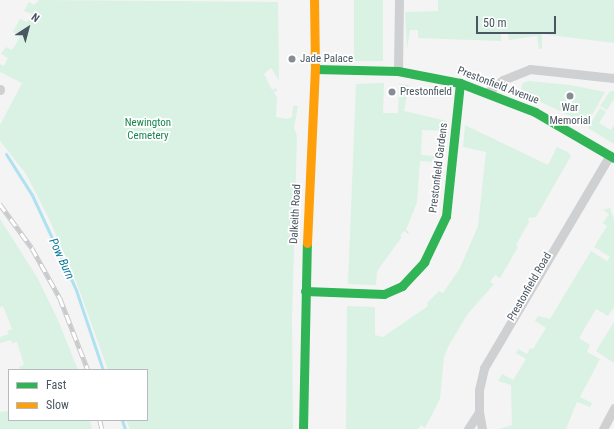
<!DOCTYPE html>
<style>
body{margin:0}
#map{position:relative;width:614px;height:429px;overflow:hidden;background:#f4f4f4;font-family:"Roboto Condensed",sans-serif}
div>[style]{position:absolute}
.green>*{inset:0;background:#d9f2e3;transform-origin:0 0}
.stream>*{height:3px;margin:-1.5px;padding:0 1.5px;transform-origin:1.5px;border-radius:1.5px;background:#aee2f0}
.street>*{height:9px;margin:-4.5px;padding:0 4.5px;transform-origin:4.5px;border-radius:4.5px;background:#ced0d2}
.fast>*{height:9px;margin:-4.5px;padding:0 4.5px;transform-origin:4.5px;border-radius:4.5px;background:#30b455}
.slow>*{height:9px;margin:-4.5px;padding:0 4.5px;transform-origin:4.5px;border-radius:4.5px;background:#ff9f0a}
.rail>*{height:4.5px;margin-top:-2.25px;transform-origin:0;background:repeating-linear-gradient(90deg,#fff 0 9px,#c9cacc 0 18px);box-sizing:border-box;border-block:1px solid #c9cacc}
.dots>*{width:11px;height:11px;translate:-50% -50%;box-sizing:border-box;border:2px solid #fff;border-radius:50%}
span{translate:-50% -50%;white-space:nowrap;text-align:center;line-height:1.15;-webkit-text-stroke:3.5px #fff;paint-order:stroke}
.poi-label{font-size:11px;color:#4a5661}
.left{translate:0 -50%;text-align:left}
.street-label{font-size:11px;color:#4a5661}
.park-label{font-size:11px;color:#17864f}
.water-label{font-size:12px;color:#0c7c9b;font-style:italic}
.legend{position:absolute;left:8px;top:369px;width:140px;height:52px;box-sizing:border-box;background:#fff;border:1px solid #b7bbc0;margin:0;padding:5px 7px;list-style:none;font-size:12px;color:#4a5661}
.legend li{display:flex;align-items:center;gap:8px;height:20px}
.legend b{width:20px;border:1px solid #b7bbc0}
.north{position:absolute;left:8px;top:8px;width:40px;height:40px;-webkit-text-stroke:3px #fff;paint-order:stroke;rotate:36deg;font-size:11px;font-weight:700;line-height:16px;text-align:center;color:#4a5661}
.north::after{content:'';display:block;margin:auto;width:14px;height:18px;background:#4a5661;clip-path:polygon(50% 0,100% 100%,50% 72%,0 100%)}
.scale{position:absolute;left:476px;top:16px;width:80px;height:18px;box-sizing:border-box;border:2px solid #4a5661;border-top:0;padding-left:5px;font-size:12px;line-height:14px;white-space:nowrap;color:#4a5661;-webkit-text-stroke:3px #fff;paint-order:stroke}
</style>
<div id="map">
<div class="green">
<i style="clip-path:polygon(39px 0,278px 2px,279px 81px,271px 68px,264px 74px,272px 90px,276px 88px,277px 91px,274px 92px,277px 98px,276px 117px,287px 119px,292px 117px,293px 106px,298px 106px,294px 128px,297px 136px,292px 320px,293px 429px,130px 429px,126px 420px,147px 420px,147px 370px,108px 370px,79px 289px,50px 221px,26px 174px,0 141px,0 125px,22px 83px,0 72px,0 64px,4px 66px,8px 58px,1px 54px,6px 47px,12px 50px,16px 44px,20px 36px,13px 32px,20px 19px,27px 22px,30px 18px,32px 14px,24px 11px,29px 2px,34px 5px)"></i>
<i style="left:354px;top:0;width:29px;height:61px"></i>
<i style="clip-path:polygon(438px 0,612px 0,614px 1px,614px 43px,542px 34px,542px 49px,539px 49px,537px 36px,509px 40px,508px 34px,501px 34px,501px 41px,418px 38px,418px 30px,410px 30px,407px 49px,405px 12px,438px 11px)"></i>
<i style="clip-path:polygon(529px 81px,570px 85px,605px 92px,587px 124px,524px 94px,521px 89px,523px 83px)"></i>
<i style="clip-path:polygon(384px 83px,383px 113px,398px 113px,399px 84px,409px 85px,404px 111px,447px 121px,446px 131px,422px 130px,421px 155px,434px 156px,433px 162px,420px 161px,417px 202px,406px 230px,409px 232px,408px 234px,404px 231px,400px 236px,402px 237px,377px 271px,376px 285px,348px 284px,356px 84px)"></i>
<i style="clip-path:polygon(610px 91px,614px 91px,614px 99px,607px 110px,600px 106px)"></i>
<i style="clip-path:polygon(600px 108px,606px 112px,599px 123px,611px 130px,614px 125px,614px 144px,588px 128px)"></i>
<i style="clip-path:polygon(465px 125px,548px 165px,557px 147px,568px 152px,571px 156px,536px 217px,528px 218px,529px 222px,516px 245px,518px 247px,500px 278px,495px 275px,490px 282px,494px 284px,467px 315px,448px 347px,444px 357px,440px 399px,425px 428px,421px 425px,418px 429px,346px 429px,347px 306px,375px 307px,375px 335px,383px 337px,428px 306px,427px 303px,439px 291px,443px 293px,460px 268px,478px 226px,486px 152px,463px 147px)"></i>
<i style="clip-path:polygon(610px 208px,614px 220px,614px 307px,608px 316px,596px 309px,579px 338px,590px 345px,587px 352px,600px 359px,580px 397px,592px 403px,590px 407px,577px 402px,566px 429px,499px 429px,512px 425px,511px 385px,498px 381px,502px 374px,513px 380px,526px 359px,516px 353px,518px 349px,527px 354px,530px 348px,533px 349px,546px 328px,535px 321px,538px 316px,550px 319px,591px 251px,607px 261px,610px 257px,594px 247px,607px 226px,603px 223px,609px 214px,603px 210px)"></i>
<i style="clip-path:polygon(0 219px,37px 277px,58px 320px,78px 370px,20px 370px,19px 367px,24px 365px,17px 342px,12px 343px,11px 340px,0 343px,0 337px,9px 334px,7px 331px,12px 329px,3px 306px,0 307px)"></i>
<i style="clip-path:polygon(614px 322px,614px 363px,596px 351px)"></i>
<i style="clip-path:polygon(9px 411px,9px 420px,90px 420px,92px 429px,0 429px,0 412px)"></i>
</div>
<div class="stream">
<i style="left:6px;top:154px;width:49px;rotate:57.6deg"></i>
<i style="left:32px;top:195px;width:105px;rotate:65.1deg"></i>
<i style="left:76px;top:290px;width:84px;rotate:71.4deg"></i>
<i style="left:122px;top:420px;width:9px;rotate:72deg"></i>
</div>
<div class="street">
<i style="left:398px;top:71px;width:71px;rotate:-89.2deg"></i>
<i style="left:0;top:89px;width:1px;rotate:90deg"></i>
<i style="left:488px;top:92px;width:19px;rotate:-39deg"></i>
<i style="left:503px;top:80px;width:29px;rotate:-22deg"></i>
<i style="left:530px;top:69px;width:84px;rotate:6.1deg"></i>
<i style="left:468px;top:429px;width:20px;rotate:-57deg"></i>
<i style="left:482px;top:429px;width:17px;rotate:-100deg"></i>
<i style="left:479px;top:412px;width:22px;rotate:-90deg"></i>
<i style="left:479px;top:390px;width:23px;rotate:-77deg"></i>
<i style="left:484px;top:368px;width:247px;rotate:-59.4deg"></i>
<i style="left:603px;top:429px;width:24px;rotate:-62deg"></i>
</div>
<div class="fast">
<i style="left:315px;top:69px;width:83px;rotate:1.4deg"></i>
<i style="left:398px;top:71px;width:63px;rotate:11deg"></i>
<i style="left:460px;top:83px;width:80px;rotate:21.1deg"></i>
<i style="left:535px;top:112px;width:91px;rotate:30.2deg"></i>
<i style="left:305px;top:291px;width:79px;rotate:2.2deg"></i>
<i style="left:384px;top:294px;width:20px;rotate:-24deg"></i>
<i style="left:402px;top:286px;width:33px;rotate:-47deg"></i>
<i style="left:424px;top:262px;width:51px;rotate:-64.4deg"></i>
<i style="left:446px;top:216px;width:134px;rotate:-84deg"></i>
<i style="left:303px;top:429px;width:186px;rotate:-88.8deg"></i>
</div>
<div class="slow">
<i style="left:307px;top:243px;width:174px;rotate:-87.4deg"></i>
<i style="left:315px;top:69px;width:69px;rotate:-90.8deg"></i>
</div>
<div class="rail">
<i style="left:0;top:204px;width:54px;rotate:54deg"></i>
<i style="left:32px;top:248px;width:57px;rotate:60.8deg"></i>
<i style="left:60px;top:298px;width:77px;rotate:68.7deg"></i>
<i style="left:100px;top:420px;width:9px;rotate:77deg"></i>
</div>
<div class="dots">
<i style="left:292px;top:59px;background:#868d94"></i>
<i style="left:392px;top:92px;background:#868d94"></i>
<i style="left:570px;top:96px;background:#868d94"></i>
</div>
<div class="poi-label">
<span class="left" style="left:300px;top:59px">Jade Palace</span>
<span class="left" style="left:400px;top:92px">Prestonfield</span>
<span style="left:570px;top:115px">War<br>Memorial</span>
</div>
<div class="street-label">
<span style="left:498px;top:86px;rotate:21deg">Prestonfield Avenue</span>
<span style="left:439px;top:168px;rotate:-83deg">Prestonfield Gardens</span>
<span style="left:296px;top:214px;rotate:-87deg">Dalkeith Road</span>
<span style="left:530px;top:287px;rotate:-60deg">Prestonfield Road</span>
</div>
<div class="park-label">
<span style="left:148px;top:130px">Newington<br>Cemetery</span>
</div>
<div class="water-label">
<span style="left:61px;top:259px;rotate:65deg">Pow Burn</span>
</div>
<ul class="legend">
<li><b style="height:5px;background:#30b455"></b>Fast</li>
<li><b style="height:5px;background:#ff9f0a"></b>Slow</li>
</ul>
<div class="north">N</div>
<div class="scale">50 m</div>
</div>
